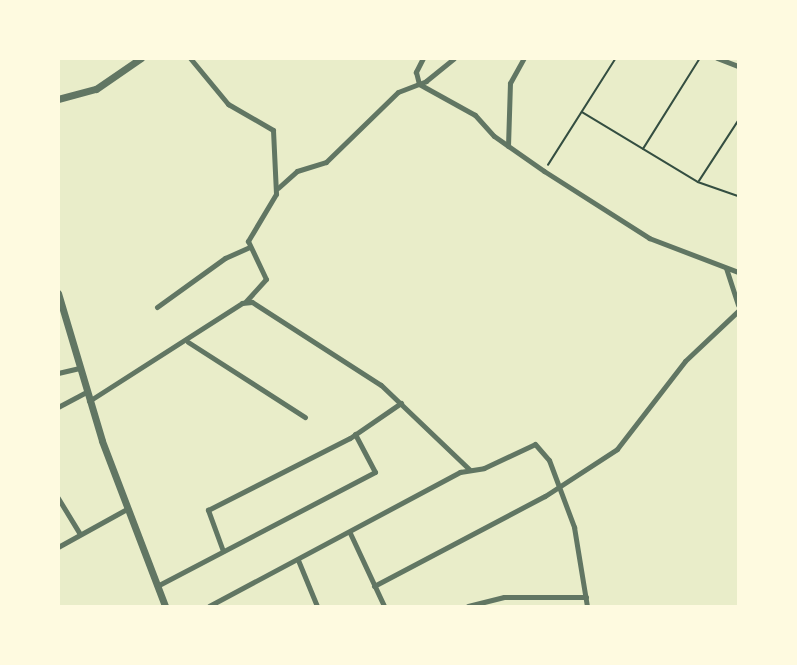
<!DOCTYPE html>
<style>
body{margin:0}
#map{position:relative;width:797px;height:665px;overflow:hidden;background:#e9edc9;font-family:Mulish,sans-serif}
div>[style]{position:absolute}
.path>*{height:1.5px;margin:-0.75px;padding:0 0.75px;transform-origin:0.75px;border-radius:0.75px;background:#344e41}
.minor>*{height:5px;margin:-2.5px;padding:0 2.5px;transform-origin:2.5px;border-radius:2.5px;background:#617663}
.tertiary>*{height:7px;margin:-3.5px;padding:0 3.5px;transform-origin:3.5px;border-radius:3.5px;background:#617663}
span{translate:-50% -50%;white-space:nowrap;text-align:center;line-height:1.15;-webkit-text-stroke:4.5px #fefae0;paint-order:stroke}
.frame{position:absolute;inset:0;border:60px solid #fefae0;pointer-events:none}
</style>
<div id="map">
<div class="path">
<i style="left:582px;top:112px;width:135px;rotate:31.1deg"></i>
<i style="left:698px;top:182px;width:42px;rotate:19.3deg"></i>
<i style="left:643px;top:149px;width:107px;rotate:-57.9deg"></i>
<i style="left:548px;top:165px;width:127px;rotate:-57.6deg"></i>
<i style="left:699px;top:181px;width:72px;rotate:-57deg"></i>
</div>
<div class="minor">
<i style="left:190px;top:58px;width:60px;rotate:50.4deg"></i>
<i style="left:228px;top:104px;width:52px;rotate:30deg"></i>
<i style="left:273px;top:130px;width:64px;rotate:87.3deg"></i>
<i style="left:276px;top:194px;width:55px;rotate:120.8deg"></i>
<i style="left:248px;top:241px;width:42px;rotate:64.7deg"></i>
<i style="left:266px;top:279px;width:30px;rotate:132deg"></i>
<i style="left:423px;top:58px;width:16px;rotate:117deg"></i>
<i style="left:416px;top:72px;width:12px;rotate:76deg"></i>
<i style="left:419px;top:84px;width:64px;rotate:29deg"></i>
<i style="left:475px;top:115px;width:28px;rotate:48deg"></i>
<i style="left:494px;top:136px;width:61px;rotate:35deg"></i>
<i style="left:544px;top:171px;width:125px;rotate:32.5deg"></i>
<i style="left:649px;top:238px;width:95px;rotate:20.9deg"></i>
<i style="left:717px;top:58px;width:22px;rotate:21deg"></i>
<i style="left:508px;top:146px;width:63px;rotate:-88.2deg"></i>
<i style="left:510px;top:83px;width:29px;rotate:-61deg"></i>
<i style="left:278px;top:188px;width:25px;rotate:-42deg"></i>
<i style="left:297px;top:171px;width:30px;rotate:-17deg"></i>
<i style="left:326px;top:162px;width:100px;rotate:-44.2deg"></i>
<i style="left:398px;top:92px;width:30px;rotate:-21deg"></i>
<i style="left:426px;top:81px;width:36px;rotate:-39deg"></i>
<i style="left:726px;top:268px;width:39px;rotate:72deg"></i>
<i style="left:157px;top:307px;width:84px;rotate:-35.8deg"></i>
<i style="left:225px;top:258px;width:27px;rotate:-24deg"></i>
<i style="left:188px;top:342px;width:139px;rotate:32.7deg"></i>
<i style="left:58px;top:373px;width:22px;rotate:-13deg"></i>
<i style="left:89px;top:401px;width:182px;rotate:-32.6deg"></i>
<i style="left:242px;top:303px;width:10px;rotate:-6deg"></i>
<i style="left:252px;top:302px;width:153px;rotate:32.8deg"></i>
<i style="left:381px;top:385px;width:122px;rotate:43.7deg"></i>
<i style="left:58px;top:407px;width:32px;rotate:-28deg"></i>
<i style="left:58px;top:498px;width:42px;rotate:58.6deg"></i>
<i style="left:350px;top:533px;width:81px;rotate:65deg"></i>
<i style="left:58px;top:547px;width:77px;rotate:-28.9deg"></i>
<i style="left:223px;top:551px;width:44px;rotate:-110.1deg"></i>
<i style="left:208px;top:510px;width:159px;rotate:-26.9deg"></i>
<i style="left:350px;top:438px;width:62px;rotate:-34.5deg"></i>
<i style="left:298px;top:560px;width:50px;rotate:67.6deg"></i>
<i style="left:157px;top:586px;width:246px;rotate:-27.6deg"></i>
<i style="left:375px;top:472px;width:43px;rotate:-117.8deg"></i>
<i style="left:374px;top:586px;width:193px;rotate:-27.8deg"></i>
<i style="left:545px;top:496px;width:86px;rotate:-33.1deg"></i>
<i style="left:617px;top:449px;width:111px;rotate:-52.3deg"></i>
<i style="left:685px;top:361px;width:73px;rotate:-43.3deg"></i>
<i style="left:209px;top:606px;width:285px;rotate:-28.1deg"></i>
<i style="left:460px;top:472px;width:24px;rotate:-9deg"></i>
<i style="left:484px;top:468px;width:56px;rotate:-25.2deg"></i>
<i style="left:535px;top:444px;width:21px;rotate:49deg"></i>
<i style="left:549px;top:460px;width:72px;rotate:69.5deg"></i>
<i style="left:574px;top:527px;width:80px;rotate:80.7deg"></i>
<i style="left:468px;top:606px;width:37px;rotate:-14deg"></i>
<i style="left:504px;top:597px;width:82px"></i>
</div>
<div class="tertiary">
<i style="left:58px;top:99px;width:39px;rotate:-15deg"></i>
<i style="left:96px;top:89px;width:55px;rotate:-34.6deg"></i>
<i style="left:58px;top:293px;width:154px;rotate:73.4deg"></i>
<i style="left:102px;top:441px;width:177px;rotate:69.1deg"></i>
</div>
<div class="frame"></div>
</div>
